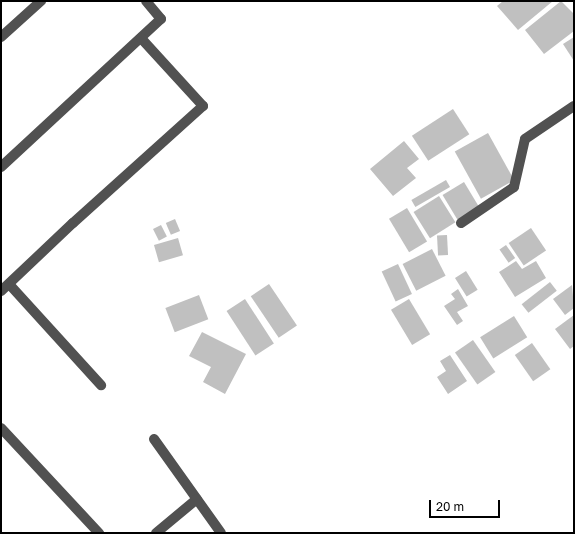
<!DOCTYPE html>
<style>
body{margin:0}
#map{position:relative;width:575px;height:534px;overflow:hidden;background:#fff;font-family:"Golos Text",sans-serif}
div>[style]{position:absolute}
.building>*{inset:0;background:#c0c0c0;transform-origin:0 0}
.minor>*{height:10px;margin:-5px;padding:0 5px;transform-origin:5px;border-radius:5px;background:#515151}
span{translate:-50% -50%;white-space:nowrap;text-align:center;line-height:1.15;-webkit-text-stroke:3.5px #fff;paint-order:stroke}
.frame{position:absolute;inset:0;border:2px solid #000;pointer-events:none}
.scale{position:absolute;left:429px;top:500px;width:71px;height:18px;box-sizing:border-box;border:2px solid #000;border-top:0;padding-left:5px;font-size:12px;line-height:14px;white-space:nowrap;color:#000;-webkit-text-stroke:3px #fff;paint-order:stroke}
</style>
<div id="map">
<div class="building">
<i style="clip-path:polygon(503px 1px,553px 1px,518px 30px,497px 6px)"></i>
<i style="clip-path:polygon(561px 1px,574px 14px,574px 31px,544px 54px,525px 30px)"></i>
<i style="clip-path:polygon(574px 37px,574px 61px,563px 44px)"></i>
<i style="left:453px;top:109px;width:30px;height:49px;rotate:57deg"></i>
<i style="left:488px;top:133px;width:54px;height:38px;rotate:61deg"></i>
<i style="clip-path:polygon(404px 141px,419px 159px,407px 168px,416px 178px,393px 196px,370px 169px)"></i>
<i style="left:446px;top:180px;width:8px;height:40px;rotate:60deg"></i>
<i style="left:464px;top:182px;width:29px;height:25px;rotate:59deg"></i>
<i style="left:439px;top:196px;width:31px;height:30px;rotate:58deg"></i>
<i style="left:407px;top:208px;width:39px;height:21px;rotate:59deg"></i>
<i style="left:175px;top:219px;width:13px;height:10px;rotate:67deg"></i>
<i style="left:161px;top:225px;width:13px;height:9px;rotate:63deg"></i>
<i style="left:531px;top:228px;width:27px;height:27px;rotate:56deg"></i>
<i style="left:447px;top:235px;width:20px;height:10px;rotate:87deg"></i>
<i style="left:178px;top:238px;width:18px;height:25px;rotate:74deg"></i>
<i style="left:506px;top:245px;width:16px;height:8px;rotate:55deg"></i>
<i style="left:432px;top:249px;width:30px;height:33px;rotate:63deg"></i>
<i style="clip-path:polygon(516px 261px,522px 269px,536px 261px,546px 278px,515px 297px,499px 272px)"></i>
<i style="left:398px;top:264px;width:33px;height:18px;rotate:65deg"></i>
<i style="left:466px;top:271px;width:22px;height:13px;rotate:58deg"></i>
<i style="left:550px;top:282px;width:11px;height:36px;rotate:52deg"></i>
<i style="left:269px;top:284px;width:50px;height:22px;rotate:56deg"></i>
<i style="clip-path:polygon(572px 285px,574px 308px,565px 315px,553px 299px)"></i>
<i style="clip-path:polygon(458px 289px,468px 306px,457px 312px,463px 321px,457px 325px,444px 306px,455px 299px,451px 294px)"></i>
<i style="left:199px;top:295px;width:26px;height:36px;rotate:69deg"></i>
<i style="left:245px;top:299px;width:53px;height:22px;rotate:57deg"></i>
<i style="left:409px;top:299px;width:41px;height:21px;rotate:59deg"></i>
<i style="clip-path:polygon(574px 315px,574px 346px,570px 349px,555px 329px)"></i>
<i style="left:514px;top:316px;width:25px;height:40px;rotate:58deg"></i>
<i style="clip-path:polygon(202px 332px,246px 354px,225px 394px,203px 382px,211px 367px,189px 356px)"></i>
<i style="left:473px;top:340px;width:39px;height:22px;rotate:55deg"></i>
<i style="left:532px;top:343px;width:32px;height:21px;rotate:55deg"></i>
<i style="clip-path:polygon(450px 355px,467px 381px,448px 394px,437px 377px,446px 371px,440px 361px)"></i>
</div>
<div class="minor">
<i style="left:1px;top:37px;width:54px;rotate:-42deg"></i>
<i style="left:1px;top:167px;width:218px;rotate:-42.8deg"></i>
<i style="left:161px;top:19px;width:23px;rotate:-130deg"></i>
<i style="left:461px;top:223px;width:64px;rotate:-34.2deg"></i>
<i style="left:514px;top:187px;width:49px;rotate:-77.1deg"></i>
<i style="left:525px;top:139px;width:59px;rotate:-34deg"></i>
<i style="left:9px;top:284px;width:137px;rotate:47.7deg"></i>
<i style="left:1px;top:291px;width:99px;rotate:-43.4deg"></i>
<i style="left:73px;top:223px;width:175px;rotate:-42deg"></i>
<i style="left:203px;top:106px;width:92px;rotate:-132.4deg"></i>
<i style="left:1px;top:428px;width:144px;rotate:47deg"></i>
<i style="left:154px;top:439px;width:115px;rotate:54.5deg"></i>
<i style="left:156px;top:533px;width:53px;rotate:-39.7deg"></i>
</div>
<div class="frame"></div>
<div class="scale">20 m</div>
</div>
